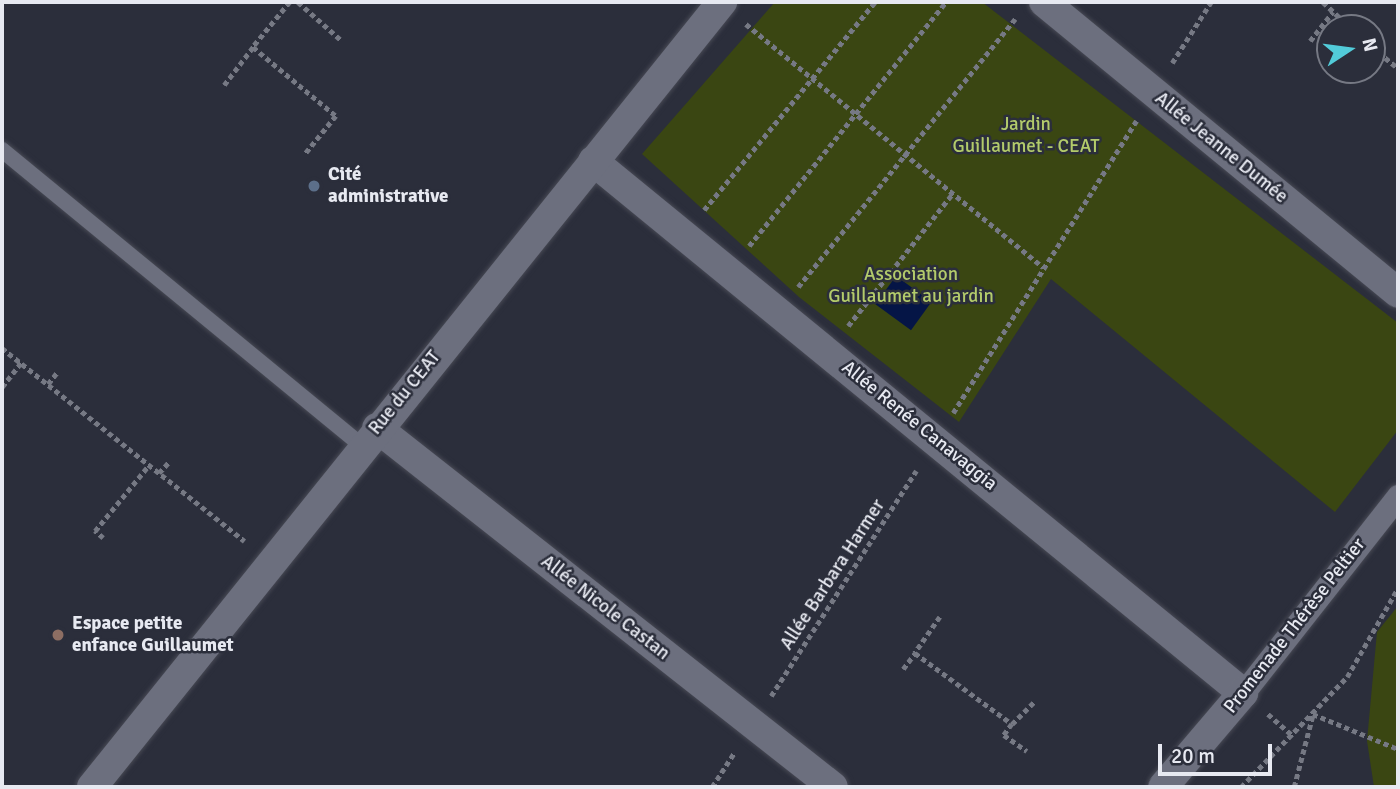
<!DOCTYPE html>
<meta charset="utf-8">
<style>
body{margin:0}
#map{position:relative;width:1400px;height:789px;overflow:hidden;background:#2b2e3b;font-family:Signika,sans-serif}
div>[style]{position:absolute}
.green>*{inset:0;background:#3a4612}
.water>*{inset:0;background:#051546;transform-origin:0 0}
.path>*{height:4.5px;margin-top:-2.25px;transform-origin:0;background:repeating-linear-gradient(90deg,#767984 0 5px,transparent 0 8.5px)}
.roads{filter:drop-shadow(0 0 2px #474954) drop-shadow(0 0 2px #474954)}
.service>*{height:16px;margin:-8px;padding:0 8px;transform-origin:8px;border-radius:8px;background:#6c6f7e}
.pedestrian>*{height:23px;margin:-11.5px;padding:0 11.5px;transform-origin:11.5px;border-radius:11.5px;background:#6c6f7e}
.minor>*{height:30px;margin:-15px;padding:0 15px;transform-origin:15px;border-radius:15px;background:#6c6f7e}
.dots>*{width:19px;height:19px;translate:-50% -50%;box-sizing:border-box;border:4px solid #2b2e3b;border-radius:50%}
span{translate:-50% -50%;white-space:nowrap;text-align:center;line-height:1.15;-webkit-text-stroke:5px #2b2e3b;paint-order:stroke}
.park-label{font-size:19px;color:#b3cb6b}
.street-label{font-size:19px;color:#e7e9f1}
.poi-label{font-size:19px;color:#e7e9f1;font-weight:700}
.left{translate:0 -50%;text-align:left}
.frame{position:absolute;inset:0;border:4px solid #e7e9f1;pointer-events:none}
.north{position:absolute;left:1316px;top:14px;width:70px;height:70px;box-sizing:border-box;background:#2b2e3b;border:2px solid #767984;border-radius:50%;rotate:77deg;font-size:19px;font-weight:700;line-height:28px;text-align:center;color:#e7e9f1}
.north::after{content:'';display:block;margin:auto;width:24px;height:32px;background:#52cbd9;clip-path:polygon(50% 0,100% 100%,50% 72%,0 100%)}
.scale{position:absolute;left:1158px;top:744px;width:114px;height:32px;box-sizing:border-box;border:4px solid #e7e9f1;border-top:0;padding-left:9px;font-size:21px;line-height:24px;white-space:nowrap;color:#e7e9f1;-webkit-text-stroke:5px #2b2e3b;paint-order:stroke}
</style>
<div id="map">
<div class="green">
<i style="clip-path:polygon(775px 2px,982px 2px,1398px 323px,1398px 430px,1335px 512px,1051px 279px,959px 422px,799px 297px,642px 154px)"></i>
<i style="clip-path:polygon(1398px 606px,1398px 787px,1374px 787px,1367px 741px,1377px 632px)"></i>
</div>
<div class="water">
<i style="left:896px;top:276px;width:44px;height:35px;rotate:36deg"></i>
</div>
<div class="path">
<i style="left:290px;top:2px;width:58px;rotate:129.4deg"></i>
<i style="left:253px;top:47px;width:108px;rotate:39.7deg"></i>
<i style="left:336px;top:116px;width:48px;rotate:129deg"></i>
<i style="left:298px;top:2px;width:57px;rotate:41.5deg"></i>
<i style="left:1323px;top:2px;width:38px;rotate:43deg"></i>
<i style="left:746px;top:24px;width:384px;rotate:39.3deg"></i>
<i style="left:1310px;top:41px;width:37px;rotate:-52deg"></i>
<i style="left:1372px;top:47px;width:33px;rotate:39deg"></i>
<i style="left:1172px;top:63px;width:72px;rotate:-57.4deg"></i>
<i style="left:224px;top:85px;width:48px;rotate:-52.7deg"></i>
<i style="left:704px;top:210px;width:269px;rotate:-50.6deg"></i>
<i style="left:749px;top:246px;width:314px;rotate:-51.1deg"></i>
<i style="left:798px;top:287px;width:345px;rotate:-51deg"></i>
<i style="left:848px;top:326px;width:169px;rotate:-51.7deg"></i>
<i style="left:2px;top:348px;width:310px;rotate:38.5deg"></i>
<i style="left:48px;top:384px;width:16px;rotate:-52deg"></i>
<i style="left:2px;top:387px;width:31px;rotate:-52deg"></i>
<i style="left:953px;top:413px;width:345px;rotate:-57.9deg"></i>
<i style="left:159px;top:473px;width:15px;rotate:-48deg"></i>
<i style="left:103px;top:538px;width:11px;rotate:-139deg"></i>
<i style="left:95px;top:531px;width:85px;rotate:-50.7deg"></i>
<i style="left:940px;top:617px;width:44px;rotate:124.8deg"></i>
<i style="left:915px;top:653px;width:120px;rotate:36.2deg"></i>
<i style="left:1012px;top:724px;width:14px;rotate:126deg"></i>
<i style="left:1004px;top:735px;width:28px;rotate:35deg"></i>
<i style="left:903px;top:669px;width:20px;rotate:-53deg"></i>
<i style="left:771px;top:696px;width:268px;rotate:-57.2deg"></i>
<i style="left:1268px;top:714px;width:33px;rotate:41deg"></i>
<i style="left:1012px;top:724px;width:33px;rotate:-45deg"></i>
<i style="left:712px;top:787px;width:40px;rotate:-57.1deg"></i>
<i style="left:1241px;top:787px;width:153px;rotate:-46.1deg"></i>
<i style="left:1347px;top:677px;width:103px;rotate:-60.2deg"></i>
<i style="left:1294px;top:787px;width:75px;rotate:-75.4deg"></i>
<i style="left:1313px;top:714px;width:92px;rotate:22.4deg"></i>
</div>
<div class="roads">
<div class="service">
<i style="left:2px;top:150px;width:466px;rotate:39.4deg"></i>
</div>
<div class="pedestrian">
<i style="left:1243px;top:693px;width:251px;rotate:-51.8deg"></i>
</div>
<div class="minor">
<i style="left:1044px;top:2px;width:458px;rotate:39.4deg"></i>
<i style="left:593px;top:161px;width:840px;rotate:39.3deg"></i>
<i style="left:1243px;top:693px;width:123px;rotate:130.4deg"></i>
<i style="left:377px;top:428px;width:580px;rotate:38.21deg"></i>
<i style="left:92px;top:787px;width:1007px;rotate:-51.25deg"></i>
</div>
</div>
<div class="dots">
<i style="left:314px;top:186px;background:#5c6f8a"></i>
<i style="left:58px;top:635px;background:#8d6e63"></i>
</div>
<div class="park-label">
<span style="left:1026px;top:136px">Jardin<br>Guillaumet - CEAT</span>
<span style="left:911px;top:286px">Association<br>Guillaumet au jardin</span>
</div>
<div class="street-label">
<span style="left:1221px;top:148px;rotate:39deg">Allée Jeanne Dumée</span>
<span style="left:405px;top:393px;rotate:-51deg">Rue du CEAT</span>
<span style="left:919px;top:426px;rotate:39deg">Allée Renée Canavaggia</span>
<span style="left:833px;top:575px;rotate:-57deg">Allée Barbara Harmer</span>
<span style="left:605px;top:608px;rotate:38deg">Allée Nicole Castan</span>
<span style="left:1295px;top:626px;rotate:-52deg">Promenade Thérèse Peltier</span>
</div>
<div class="poi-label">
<span class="left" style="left:328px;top:186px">Cité<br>administrative</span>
<span class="left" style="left:72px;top:635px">Espace petite<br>enfance Guillaumet</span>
</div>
<div class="frame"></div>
<div class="north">N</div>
<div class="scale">20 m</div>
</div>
